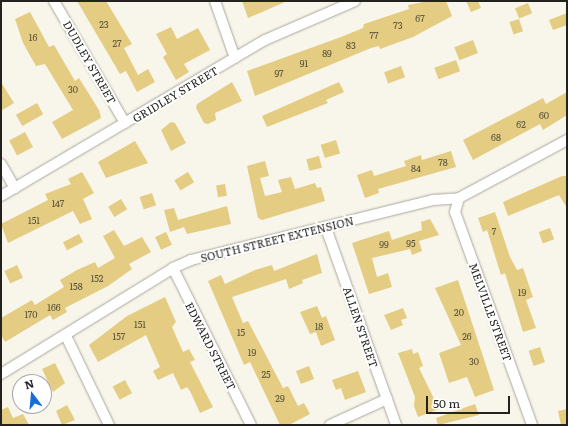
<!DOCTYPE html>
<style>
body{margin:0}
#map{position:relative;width:568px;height:426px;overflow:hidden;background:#f8f5ea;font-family:Literata,serif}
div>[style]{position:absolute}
.building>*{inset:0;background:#e4cd83;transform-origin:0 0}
.roads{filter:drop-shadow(0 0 1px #aaa79e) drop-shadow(0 0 1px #aaa79e)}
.street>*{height:10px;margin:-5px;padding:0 5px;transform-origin:5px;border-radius:5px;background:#fff}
span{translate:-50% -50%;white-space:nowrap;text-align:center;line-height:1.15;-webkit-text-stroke:4px #fff;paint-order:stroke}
.number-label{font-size:9px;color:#534d37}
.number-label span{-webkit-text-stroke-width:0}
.street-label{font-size:11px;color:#23221e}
.frame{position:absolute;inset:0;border:2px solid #23221e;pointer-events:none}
.north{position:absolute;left:12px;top:374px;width:40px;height:40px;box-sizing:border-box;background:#fff;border:1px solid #a7a7a5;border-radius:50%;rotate:344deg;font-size:11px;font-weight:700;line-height:16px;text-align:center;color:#23221e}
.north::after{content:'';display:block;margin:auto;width:14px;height:18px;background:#156ed7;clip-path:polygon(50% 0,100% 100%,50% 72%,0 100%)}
.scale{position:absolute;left:426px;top:396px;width:84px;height:18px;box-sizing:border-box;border:2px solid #23221e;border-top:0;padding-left:5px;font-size:12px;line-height:14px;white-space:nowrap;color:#23221e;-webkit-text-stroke:3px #fff;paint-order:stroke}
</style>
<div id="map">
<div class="building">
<i style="clip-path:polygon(77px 1px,106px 1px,132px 44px,124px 48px,138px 75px,148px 69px,155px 82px,137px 92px,126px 71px,120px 74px)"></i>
<i style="clip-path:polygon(242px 1px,285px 1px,285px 2px,248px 18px)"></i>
<i style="clip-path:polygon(429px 1px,446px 1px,452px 16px,413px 37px,380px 49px,379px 46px,371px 48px,255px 96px,247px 71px,341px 37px,363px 28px,364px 24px,409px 9px,408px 5px)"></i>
<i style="clip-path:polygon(466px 1px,478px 1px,481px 8px,471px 12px)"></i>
<i style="left:528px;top:3px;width:11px;height:14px;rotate:68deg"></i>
<i style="clip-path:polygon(30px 12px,49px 47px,54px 45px,75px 81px,79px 78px,99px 110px,101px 118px,62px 139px,52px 122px,73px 110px,45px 64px,36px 66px,23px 43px,15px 19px)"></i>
<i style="clip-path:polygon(567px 13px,567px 25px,553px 30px,549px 20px)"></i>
<i style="left:519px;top:19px;width:13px;height:10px;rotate:72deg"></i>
<i style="clip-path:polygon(171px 27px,177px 39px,198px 28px,210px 50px,184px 64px,189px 72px,176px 80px,163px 57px,167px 54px,156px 34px)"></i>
<i style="left:473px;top:40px;width:14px;height:20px;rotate:69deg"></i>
<i style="left:456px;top:60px;width:12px;height:23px;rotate:70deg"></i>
<i style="left:401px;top:66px;width:12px;height:18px;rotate:70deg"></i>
<i style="clip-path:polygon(1px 82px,14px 103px,1px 111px)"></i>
<i style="clip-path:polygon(232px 82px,242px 101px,215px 113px,216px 120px,208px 124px,204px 123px,196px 108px,197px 104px)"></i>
<i style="clip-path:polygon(339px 82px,344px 92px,326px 100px,328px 103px,267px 127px,262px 116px)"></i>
<i style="clip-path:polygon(567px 92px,567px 115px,543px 130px,540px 124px,473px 160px,463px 140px,543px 98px,546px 104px)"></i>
<i style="left:37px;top:103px;width:13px;height:24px;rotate:61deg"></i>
<i style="clip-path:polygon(171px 122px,175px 123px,186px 143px,171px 151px,161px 130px)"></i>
<i style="left:25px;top:132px;width:17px;height:18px;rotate:62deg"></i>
<i style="left:336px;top:140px;width:14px;height:16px;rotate:73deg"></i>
<i style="clip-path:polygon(135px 141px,148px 163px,106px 178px,98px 162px)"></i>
<i style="clip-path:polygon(451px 151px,456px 167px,378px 189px,379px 193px,365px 198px,357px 175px,372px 170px,374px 176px,406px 166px,404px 161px,421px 155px,422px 160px)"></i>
<i style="left:319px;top:156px;width:12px;height:13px;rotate:76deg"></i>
<i style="clip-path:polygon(265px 161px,269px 176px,260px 178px,265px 196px,282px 192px,278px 180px,291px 177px,295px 189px,315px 183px,317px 188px,321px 187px,325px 201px,262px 220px,258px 218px,247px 166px)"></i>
<i style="clip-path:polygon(82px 172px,94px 193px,83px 199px,92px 219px,80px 224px,73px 211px,8px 243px,1px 224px,48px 200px,45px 194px,71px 184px,68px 179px)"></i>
<i style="left:188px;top:172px;width:12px;height:16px;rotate:59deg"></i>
<i style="clip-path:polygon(562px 176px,567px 176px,567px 208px,559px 195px,508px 216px,503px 202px)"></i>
<i style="left:225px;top:184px;width:12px;height:9px;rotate:81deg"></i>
<i style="left:152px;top:193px;width:13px;height:13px;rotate:72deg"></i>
<i style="left:121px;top:199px;width:12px;height:15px;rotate:59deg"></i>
<i style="clip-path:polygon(227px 206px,231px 224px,187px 234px,184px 227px,170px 232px,164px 210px,174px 208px,178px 220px)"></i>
<i style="clip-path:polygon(495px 212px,510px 257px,517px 270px,523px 268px,533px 297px,526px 300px,536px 328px,523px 332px,505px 273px,501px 275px,487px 230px,483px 232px,478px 218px)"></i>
<i style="clip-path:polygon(430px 219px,439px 235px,419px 241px,422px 251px,412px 255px,410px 249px,406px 250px,372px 258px,377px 277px,388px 273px,392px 287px,369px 294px,352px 243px,389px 231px,392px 240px,422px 230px,421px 222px)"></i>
<i style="left:550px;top:228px;width:12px;height:12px;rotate:70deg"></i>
<i style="clip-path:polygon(114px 230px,124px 246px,142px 237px,151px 252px,129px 264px,132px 269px,108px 286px,65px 308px,67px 312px,53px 320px,50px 315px,5px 342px,1px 335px,1px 318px,32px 300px,35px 305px,64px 287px,60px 280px,77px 270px,95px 262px,98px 268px,115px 258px,103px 236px)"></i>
<i style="left:166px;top:232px;width:14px;height:12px;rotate:65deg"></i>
<i style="left:79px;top:234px;width:9px;height:18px;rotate:63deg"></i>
<i style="clip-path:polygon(317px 254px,322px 273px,302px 280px,303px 283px,289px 289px,286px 279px,232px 297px,243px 323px,248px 321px,283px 388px,288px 386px,298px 406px,304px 403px,310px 414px,289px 425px,280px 425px,250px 362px,244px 365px,208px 281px,221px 275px,225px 284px,255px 270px,272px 265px,274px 271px)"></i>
<i style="left:17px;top:265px;width:14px;height:14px;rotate:65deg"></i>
<i style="clip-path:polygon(458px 280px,494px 390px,475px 397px,467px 377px,449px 383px,439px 353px,461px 345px,435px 288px)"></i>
<i style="clip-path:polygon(165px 297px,176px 322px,172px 327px,183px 352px,189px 349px,195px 360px,190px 362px,213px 407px,200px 413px,190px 391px,187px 387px,181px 390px,173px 373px,158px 380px,153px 371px,160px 367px,146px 335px,98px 362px,89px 345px,127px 316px)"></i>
<i style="clip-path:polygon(317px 306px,322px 318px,326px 316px,335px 340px,321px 346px,316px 332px,310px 334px,300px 312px)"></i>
<i style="clip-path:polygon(403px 308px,407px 318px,401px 320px,403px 325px,391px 330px,384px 315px)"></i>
<i style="left:540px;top:347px;width:16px;height:12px;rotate:72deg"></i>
<i style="clip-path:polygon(412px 349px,413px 354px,418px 352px,423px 366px,419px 368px,439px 409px,418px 417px,414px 406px,415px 397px,398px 353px)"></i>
<i style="clip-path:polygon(55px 363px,65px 383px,53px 392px,42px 369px)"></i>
<i style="left:309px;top:366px;width:14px;height:14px;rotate:69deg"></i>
<i style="clip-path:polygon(358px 371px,366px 392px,345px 400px,341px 388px,336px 390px,332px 380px)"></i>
<i style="left:125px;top:380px;width:15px;height:14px;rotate:62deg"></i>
<i style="clip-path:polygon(475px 404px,479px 415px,438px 425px,436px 418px)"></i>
<i style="clip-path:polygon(67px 405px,75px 420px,62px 425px,56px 411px)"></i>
<i style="clip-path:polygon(8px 407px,13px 418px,23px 414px,29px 425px,1px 425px,1px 410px)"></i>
<i style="clip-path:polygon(567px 409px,567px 425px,561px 425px,558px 411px)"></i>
</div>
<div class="roads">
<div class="street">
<i style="left:54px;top:1px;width:141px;rotate:59.8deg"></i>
<i style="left:215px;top:1px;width:60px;rotate:70.7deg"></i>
<i style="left:1px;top:164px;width:28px;rotate:60deg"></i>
<i style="left:1px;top:196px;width:307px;rotate:-30.6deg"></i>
<i style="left:265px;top:40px;width:98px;rotate:-23.4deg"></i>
<i style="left:459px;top:198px;width:15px;rotate:106deg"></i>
<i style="left:455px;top:212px;width:226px;rotate:70.1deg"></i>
<i style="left:326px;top:228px;width:209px;rotate:70.4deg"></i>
<i style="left:173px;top:268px;width:175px;rotate:63.6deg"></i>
<i style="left:66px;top:336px;width:99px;rotate:64.2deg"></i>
<i style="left:1px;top:374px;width:202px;rotate:-31.6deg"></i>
<i style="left:173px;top:268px;width:20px;rotate:-24deg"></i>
<i style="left:191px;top:260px;width:249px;rotate:-13.9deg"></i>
<i style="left:433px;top:200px;width:26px;rotate:-4deg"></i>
<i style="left:459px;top:198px;width:123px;rotate:-28.2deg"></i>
<i style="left:330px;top:425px;width:63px;rotate:-24.5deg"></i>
</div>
</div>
<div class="number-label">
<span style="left:420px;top:18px">67</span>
<span style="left:104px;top:24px">23</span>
<span style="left:398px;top:25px">73</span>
<span style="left:374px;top:35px">77</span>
<span style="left:33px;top:37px">16</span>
<span style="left:117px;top:43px">27</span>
<span style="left:351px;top:45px">83</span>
<span style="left:327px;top:53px">89</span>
<span style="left:304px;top:63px">91</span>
<span style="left:279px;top:73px">97</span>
<span style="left:73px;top:89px">30</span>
<span style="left:544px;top:115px">60</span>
<span style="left:521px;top:124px">62</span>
<span style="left:496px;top:137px">68</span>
<span style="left:443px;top:162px">78</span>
<span style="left:416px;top:168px">84</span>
<span style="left:58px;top:203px">147</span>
<span style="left:34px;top:220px">151</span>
<span style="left:494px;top:231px">7</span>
<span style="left:411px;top:243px">95</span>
<span style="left:384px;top:244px">99</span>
<span style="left:97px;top:278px">152</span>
<span style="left:76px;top:286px">158</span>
<span style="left:522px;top:292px">19</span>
<span style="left:54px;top:307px">166</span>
<span style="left:459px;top:312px">20</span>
<span style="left:31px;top:314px">170</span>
<span style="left:140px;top:324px">151</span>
<span style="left:319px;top:326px">18</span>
<span style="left:241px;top:332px">15</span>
<span style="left:119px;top:336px">157</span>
<span style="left:467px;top:336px">26</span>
<span style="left:252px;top:352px">19</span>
<span style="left:474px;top:361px">30</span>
<span style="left:266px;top:374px">25</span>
<span style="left:280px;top:398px">29</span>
</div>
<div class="street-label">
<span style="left:90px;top:62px;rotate:60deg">DUDLEY STREET</span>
<span style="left:175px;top:94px;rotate:-31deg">GRIDLEY STREET</span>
<span style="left:277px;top:239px;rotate:-14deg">SOUTH STREET EXTENSION</span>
<span style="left:491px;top:312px;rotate:70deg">MELVILLE STREET</span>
<span style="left:361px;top:327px;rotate:71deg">ALLEN STREET</span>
<span style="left:211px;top:346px;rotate:63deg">EDWARD STREET</span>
</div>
<div class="frame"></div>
<div class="north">N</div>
<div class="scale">50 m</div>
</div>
